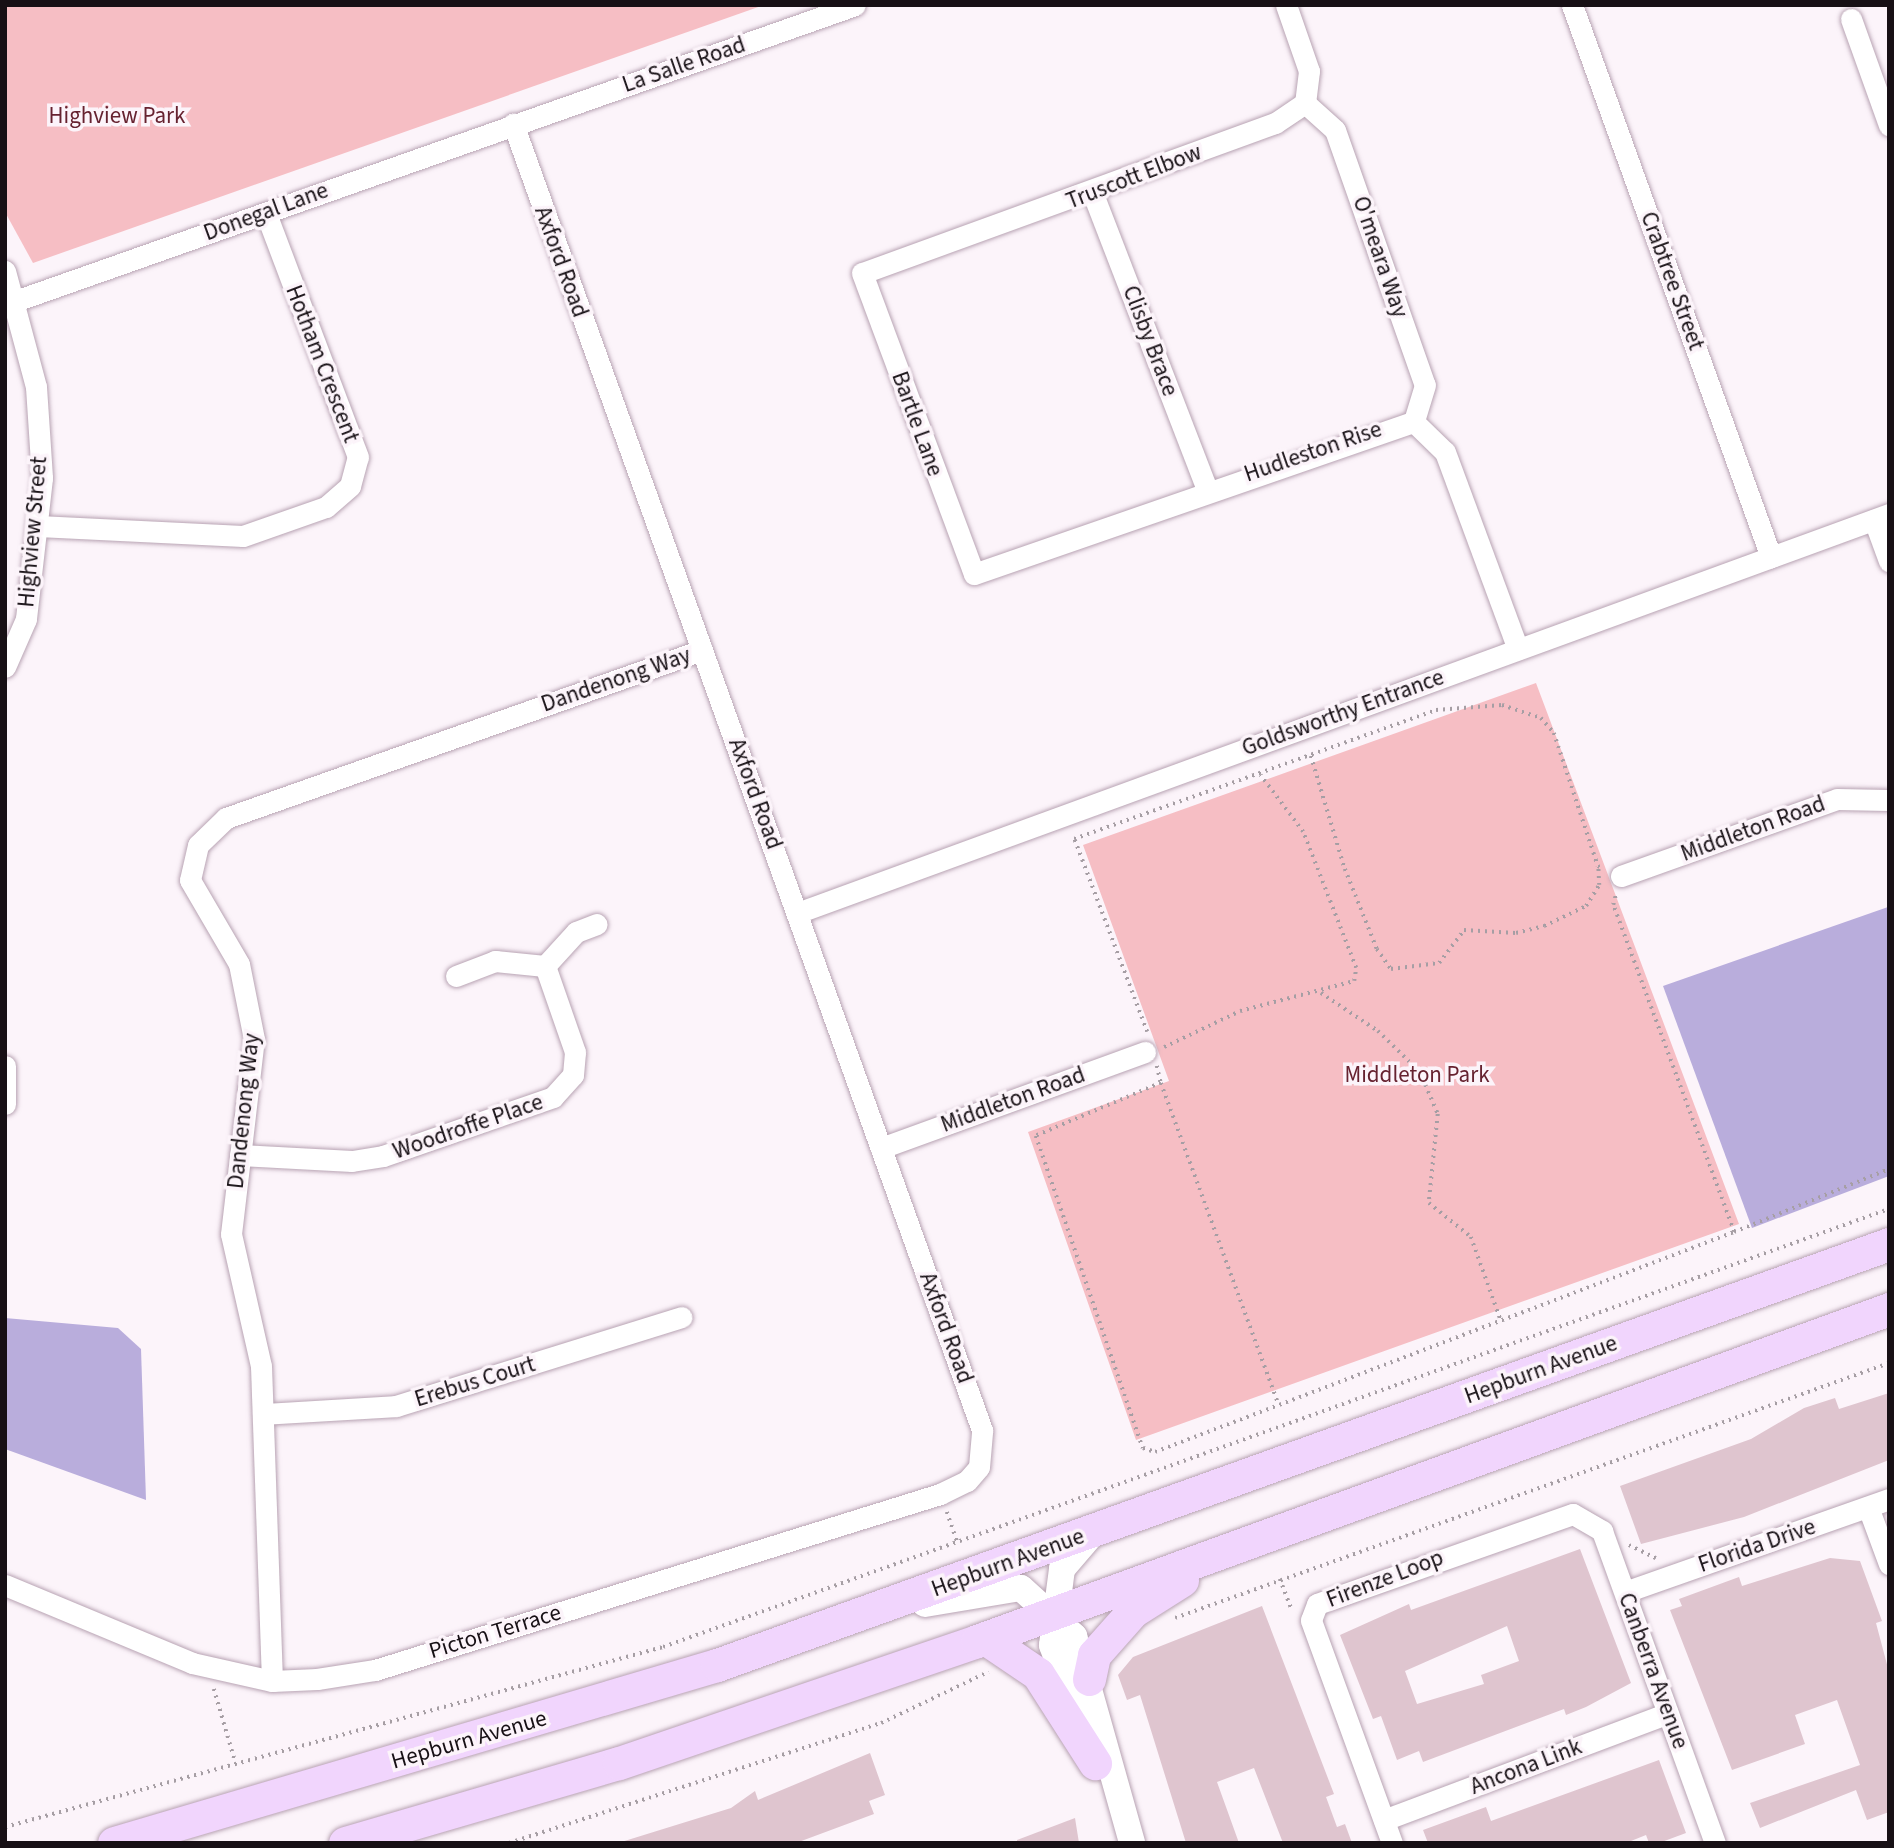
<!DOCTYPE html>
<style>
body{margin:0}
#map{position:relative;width:1894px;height:1848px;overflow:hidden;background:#fcf4fa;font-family:"Source Sans 3",sans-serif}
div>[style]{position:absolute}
.green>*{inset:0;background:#f6bec4}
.water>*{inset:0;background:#b9addc}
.building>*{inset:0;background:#dfc5cf}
.path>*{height:3.5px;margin-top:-1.75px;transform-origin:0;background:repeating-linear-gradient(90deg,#a69ea4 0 2px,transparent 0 7px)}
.roads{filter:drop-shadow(0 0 2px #b8a3b3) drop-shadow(0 0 2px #b8a3b3)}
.minor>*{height:21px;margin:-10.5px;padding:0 10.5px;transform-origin:10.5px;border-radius:10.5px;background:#fff}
.tertiary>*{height:26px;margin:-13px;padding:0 13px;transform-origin:13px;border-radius:13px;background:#fff}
.primary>*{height:33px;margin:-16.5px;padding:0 16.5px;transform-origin:16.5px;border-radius:16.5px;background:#f1d5fd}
span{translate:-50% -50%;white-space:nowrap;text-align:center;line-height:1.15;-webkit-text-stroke:7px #fcf4fa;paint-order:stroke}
.street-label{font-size:23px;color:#171015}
.park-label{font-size:23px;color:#662230}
.frame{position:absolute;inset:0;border:7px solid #171015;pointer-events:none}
</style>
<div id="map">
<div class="green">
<i style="clip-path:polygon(5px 5px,764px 5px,33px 263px,5px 212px)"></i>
<i style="clip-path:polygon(1536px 683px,1739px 1224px,1136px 1440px,1028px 1132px,1169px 1081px,1083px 845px)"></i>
</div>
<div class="water">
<i style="clip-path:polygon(1888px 907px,1889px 1176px,1752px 1228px,1663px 986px)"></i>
<i style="clip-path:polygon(5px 1318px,118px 1328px,141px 1349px,146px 1500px,5px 1449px)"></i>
</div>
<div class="building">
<i style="clip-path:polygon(1889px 1393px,1889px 1460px,1744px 1517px,1641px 1544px,1620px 1486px,1751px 1439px,1804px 1408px,1835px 1398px,1839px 1409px)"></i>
<i style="clip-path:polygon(evenodd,1580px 1549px,1631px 1683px,1586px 1707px,1566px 1715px,1564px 1709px,1423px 1762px,1419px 1751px,1397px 1760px,1381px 1716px,1373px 1719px,1340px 1635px,1409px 1604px,1411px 1610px,1580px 1549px,1507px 1626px,1519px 1661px,1481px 1675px,1484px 1684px,1417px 1704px,1405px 1671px,1507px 1626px)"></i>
<i style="clip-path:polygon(1830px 1558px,1860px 1561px,1882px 1621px,1876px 1623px,1889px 1672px,1889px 1812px,1867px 1820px,1856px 1790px,1760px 1828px,1750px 1803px,1860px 1765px,1837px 1700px,1795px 1715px,1805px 1744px,1732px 1770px,1670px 1610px,1682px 1606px,1679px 1599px,1739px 1577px,1742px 1586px)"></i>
<i style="clip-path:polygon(1262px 1606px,1334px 1794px,1326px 1797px,1337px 1827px,1345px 1824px,1352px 1843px,1283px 1843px,1254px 1768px,1217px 1782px,1239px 1843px,1186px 1843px,1140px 1695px,1127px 1700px,1118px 1675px,1133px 1657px)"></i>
<i style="clip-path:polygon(870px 1753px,885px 1795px,869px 1801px,874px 1814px,796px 1843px,618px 1843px,731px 1808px,755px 1791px,758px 1800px)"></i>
<i style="clip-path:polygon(1659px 1760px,1686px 1833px,1659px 1843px,1649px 1843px,1646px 1835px,1626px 1843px,1428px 1843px,1423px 1830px,1486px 1807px,1491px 1821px)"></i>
<i style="clip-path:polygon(1075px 1818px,1079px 1843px,1017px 1843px,1017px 1840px)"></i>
</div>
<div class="path">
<i style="left:1311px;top:756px;width:118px;rotate:73.3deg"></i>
<i style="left:1345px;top:869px;width:86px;rotate:68.2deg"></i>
<i style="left:1377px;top:949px;width:24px;rotate:55deg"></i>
<i style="left:1391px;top:969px;width:48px;rotate:-7.1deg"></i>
<i style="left:1439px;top:963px;width:41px;rotate:-52.9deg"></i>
<i style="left:1464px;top:930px;width:52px;rotate:3.3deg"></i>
<i style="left:1516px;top:933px;width:29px;rotate:-14deg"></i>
<i style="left:1544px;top:926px;width:47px;rotate:-25.5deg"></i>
<i style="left:1586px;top:906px;width:25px;rotate:-58deg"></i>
<i style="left:1599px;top:885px;width:19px;rotate:-93deg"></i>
<i style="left:1598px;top:866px;width:4px;rotate:27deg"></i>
<i style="left:1321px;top:993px;width:69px;rotate:33.7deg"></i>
<i style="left:1378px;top:1031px;width:59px;rotate:44.3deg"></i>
<i style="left:1420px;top:1072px;width:46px;rotate:66.8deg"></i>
<i style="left:1438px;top:1114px;width:89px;rotate:95.8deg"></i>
<i style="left:1429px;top:1203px;width:54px;rotate:39deg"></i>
<i style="left:1471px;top:1237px;width:89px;rotate:70.3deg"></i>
<i style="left:1147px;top:1032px;width:206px;rotate:-110.7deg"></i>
<i style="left:1074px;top:839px;width:384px;rotate:-19.6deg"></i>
<i style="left:1436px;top:710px;width:66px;rotate:-4.3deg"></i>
<i style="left:1502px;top:705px;width:41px;rotate:18.4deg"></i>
<i style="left:1541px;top:718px;width:20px;rotate:49deg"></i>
<i style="left:1554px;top:733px;width:140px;rotate:71.7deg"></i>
<i style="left:1164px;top:1047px;width:84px;rotate:-25.3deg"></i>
<i style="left:1240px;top:1011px;width:118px;rotate:-14.7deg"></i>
<i style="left:1354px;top:981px;width:13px;rotate:-81deg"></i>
<i style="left:1356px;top:968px;width:146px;rotate:-111.3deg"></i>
<i style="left:1303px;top:832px;width:71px;rotate:-127deg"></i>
<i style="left:1157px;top:1066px;width:17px;rotate:77deg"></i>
<i style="left:1161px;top:1083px;width:136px;rotate:157deg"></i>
<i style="left:1036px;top:1136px;width:330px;rotate:71.1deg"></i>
<i style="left:1143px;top:1448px;width:13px;rotate:18deg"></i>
<i style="left:1155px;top:1452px;width:619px;rotate:-20.81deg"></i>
<i style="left:1734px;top:1232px;width:349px;rotate:-110.3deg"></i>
<i style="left:1613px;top:905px;width:11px;rotate:-75deg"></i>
<i style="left:1161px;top:1083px;width:341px;rotate:69.9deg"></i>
<i style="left:1734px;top:1232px;width:167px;rotate:-22.1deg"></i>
<i style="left:947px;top:1512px;width:34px;rotate:71deg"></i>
<i style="left:1629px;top:1545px;width:30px;rotate:26deg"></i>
<i style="left:1280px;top:1579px;width:33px;rotate:69deg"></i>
<i style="left:1175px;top:1618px;width:758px;rotate:-19.65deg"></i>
<i style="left:214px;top:1689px;width:75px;rotate:73.7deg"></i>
<i style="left:5px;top:1827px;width:682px;rotate:-15.3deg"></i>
<i style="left:663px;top:1647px;width:1302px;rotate:-19.66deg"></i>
<i style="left:509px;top:1843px;width:391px;rotate:-17.9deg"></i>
<i style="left:881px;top:1723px;width:119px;rotate:-25.5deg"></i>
<i style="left:889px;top:1843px;width:1px"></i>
</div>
<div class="roads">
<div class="minor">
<i style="left:1286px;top:5px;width:70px;rotate:70.8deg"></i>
<i style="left:1309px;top:71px;width:32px;rotate:97deg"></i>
<i style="left:1305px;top:103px;width:36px;rotate:146deg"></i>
<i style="left:1275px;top:123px;width:439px;rotate:160deg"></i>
<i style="left:862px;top:273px;width:321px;rotate:69.6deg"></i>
<i style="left:974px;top:574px;width:466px;rotate:-19.1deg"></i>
<i style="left:1414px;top:422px;width:43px;rotate:44.1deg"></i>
<i style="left:1445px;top:452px;width:210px;rotate:69.7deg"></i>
<i style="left:1572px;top:5px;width:587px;rotate:70.18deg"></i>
<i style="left:1851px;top:19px;width:113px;rotate:70.3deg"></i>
<i style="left:1305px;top:103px;width:40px;rotate:42deg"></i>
<i style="left:1335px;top:130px;width:270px;rotate:70.6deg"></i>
<i style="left:1425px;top:385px;width:39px;rotate:107deg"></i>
<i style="left:1093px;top:194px;width:316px;rotate:68.9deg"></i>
<i style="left:5px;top:271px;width:120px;rotate:75deg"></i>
<i style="left:36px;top:387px;width:91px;rotate:86.2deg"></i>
<i style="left:42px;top:478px;width:142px;rotate:96.5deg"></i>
<i style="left:26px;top:619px;width:52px;rotate:113.6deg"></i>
<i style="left:18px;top:300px;width:887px;rotate:-19.41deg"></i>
<i style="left:1874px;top:520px;width:44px;rotate:69.9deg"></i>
<i style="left:38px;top:526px;width:205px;rotate:2.8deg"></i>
<i style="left:243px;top:536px;width:88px;rotate:-19.3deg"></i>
<i style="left:326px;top:507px;width:32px;rotate:-41deg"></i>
<i style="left:350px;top:486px;width:30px;rotate:-75deg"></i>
<i style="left:358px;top:457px;width:261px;rotate:-110.7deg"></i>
<i style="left:1621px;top:876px;width:229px;rotate:-19.6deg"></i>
<i style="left:1837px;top:799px;width:51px;rotate:1.1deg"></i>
<i style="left:797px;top:913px;width:1163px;rotate:-20.07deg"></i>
<i style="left:456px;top:976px;width:42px;rotate:-21deg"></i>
<i style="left:495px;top:961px;width:50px;rotate:5.7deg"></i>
<i style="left:545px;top:966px;width:46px;rotate:-47.6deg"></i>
<i style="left:576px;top:932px;width:22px;rotate:-21deg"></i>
<i style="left:5px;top:1066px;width:38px;rotate:90deg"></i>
<i style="left:881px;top:1148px;width:281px;rotate:-20deg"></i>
<i style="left:240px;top:1155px;width:112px;rotate:3.1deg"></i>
<i style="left:352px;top:1161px;width:31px;rotate:-9deg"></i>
<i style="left:383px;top:1156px;width:180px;rotate:-19.1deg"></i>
<i style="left:553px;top:1097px;width:30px;rotate:-48deg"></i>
<i style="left:573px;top:1075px;width:23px;rotate:-85deg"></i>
<i style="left:575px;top:1052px;width:91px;rotate:-109.2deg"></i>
<i style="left:263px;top:1414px;width:133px;rotate:-3.4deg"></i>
<i style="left:396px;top:1406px;width:299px;rotate:-17.3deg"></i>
<i style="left:1868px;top:1507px;width:61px;rotate:69.8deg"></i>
<i style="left:5px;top:1585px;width:203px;rotate:22.6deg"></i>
<i style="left:192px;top:1663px;width:82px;rotate:12.7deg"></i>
<i style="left:272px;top:1681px;width:45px;rotate:-2.5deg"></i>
<i style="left:317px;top:1679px;width:59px;rotate:-8.8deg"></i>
<i style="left:375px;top:1670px;width:592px;rotate:-17.3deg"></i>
<i style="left:940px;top:1494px;width:30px;rotate:-26deg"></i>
<i style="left:967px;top:1481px;width:18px;rotate:-49deg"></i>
<i style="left:979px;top:1467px;width:37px;rotate:-85deg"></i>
<i style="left:982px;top:1430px;width:1388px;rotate:-109.75deg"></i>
<i style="left:1625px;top:1592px;width:280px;rotate:-19.4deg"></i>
<i style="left:272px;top:1681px;width:315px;rotate:-92deg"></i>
<i style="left:261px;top:1366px;width:135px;rotate:-102.8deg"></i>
<i style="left:231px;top:1234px;width:196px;rotate:-83.3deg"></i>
<i style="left:254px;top:1039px;width:76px;rotate:-101.3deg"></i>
<i style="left:239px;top:964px;width:97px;rotate:-120.3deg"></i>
<i style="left:190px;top:880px;width:36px;rotate:-77deg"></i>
<i style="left:198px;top:845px;width:39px;rotate:-44deg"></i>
<i style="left:226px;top:818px;width:505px;rotate:-19.44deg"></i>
<i style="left:1384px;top:1820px;width:303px;rotate:-20.6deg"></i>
<i style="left:1392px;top:1843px;width:237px;rotate:-110deg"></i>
<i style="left:1311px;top:1620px;width:17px;rotate:-69deg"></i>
<i style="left:1317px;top:1604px;width:271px;rotate:-19.4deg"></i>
<i style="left:1573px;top:1514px;width:34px;rotate:30deg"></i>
<i style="left:1602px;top:1531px;width:332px;rotate:70.1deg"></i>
</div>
<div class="tertiary">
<i style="left:925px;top:1604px;width:97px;rotate:-9.5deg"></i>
<i style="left:1021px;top:1588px;width:72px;rotate:42.2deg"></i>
<i style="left:1074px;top:1636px;width:215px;rotate:74.3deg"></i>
<i style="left:1081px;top:1724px;width:84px;rotate:-110.2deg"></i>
<i style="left:1052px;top:1645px;width:77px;rotate:-82.5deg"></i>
<i style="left:1062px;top:1569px;width:48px;rotate:-49.3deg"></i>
</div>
<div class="primary">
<i style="left:985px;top:1638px;width:64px;rotate:34.2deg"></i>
<i style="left:1038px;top:1674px;width:106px;rotate:57.4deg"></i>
<i style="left:1089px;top:1679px;width:25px;rotate:-78deg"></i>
<i style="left:1094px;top:1655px;width:59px;rotate:-48.4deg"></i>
<i style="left:1133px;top:1611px;width:58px;rotate:-32.3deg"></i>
<i style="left:114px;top:1843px;width:629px;rotate:-16.45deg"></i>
<i style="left:717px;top:1665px;width:1245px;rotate:-19.76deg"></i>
<i style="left:345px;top:1843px;width:285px;rotate:-16.3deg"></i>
<i style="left:619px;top:1763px;width:378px;rotate:-18.8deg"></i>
<i style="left:977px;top:1641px;width:971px;rotate:-20deg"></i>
</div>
</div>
<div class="street-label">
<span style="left:684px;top:65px;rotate:-19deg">La Salle Road</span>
<span style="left:1134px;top:177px;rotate:-21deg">Truscott Elbow</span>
<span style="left:266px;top:212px;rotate:-20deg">Donegal Lane</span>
<span style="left:1380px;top:257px;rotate:71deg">O'meara Way</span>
<span style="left:561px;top:262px;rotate:70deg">Axford Road</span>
<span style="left:1672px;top:281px;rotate:70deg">Crabtree Street</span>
<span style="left:1150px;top:341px;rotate:69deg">Clisby Brace</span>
<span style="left:322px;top:364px;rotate:69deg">Hotham Crescent</span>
<span style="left:917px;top:424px;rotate:70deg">Bartle Lane</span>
<span style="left:1313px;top:452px;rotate:-19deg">Hudleston Rise</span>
<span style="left:33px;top:532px;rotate:-85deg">Highview Street</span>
<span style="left:616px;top:680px;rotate:-19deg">Dandenong Way</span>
<span style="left:1343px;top:713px;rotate:-20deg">Goldsworthy Entrance</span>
<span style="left:755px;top:794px;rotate:70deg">Axford Road</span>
<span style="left:1753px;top:829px;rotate:-20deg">Middleton Road</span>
<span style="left:1013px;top:1100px;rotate:-20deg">Middleton Road</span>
<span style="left:244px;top:1111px;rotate:-84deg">Dandenong Way</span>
<span style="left:468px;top:1127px;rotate:-19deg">Woodroffe Place</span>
<span style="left:946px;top:1328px;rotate:70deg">Axford Road</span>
<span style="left:1541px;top:1370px;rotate:-20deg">Hepburn Avenue</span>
<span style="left:475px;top:1382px;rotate:-17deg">Erebus Court</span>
<span style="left:1757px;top:1546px;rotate:-19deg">Florida Drive</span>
<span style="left:1008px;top:1563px;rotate:-20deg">Hepburn Avenue</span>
<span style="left:1385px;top:1579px;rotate:-21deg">Firenze Loop</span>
<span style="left:495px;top:1632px;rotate:-17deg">Picton Terrace</span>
<span style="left:1653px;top:1671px;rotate:70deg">Canberra Avenue</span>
<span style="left:469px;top:1740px;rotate:-16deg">Hepburn Avenue</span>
<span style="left:1526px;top:1767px;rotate:-21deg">Ancona Link</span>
</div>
<div class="park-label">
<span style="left:117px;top:116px">Highview Park</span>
<span style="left:1417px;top:1075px">Middleton Park</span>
</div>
<div class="frame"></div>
</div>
